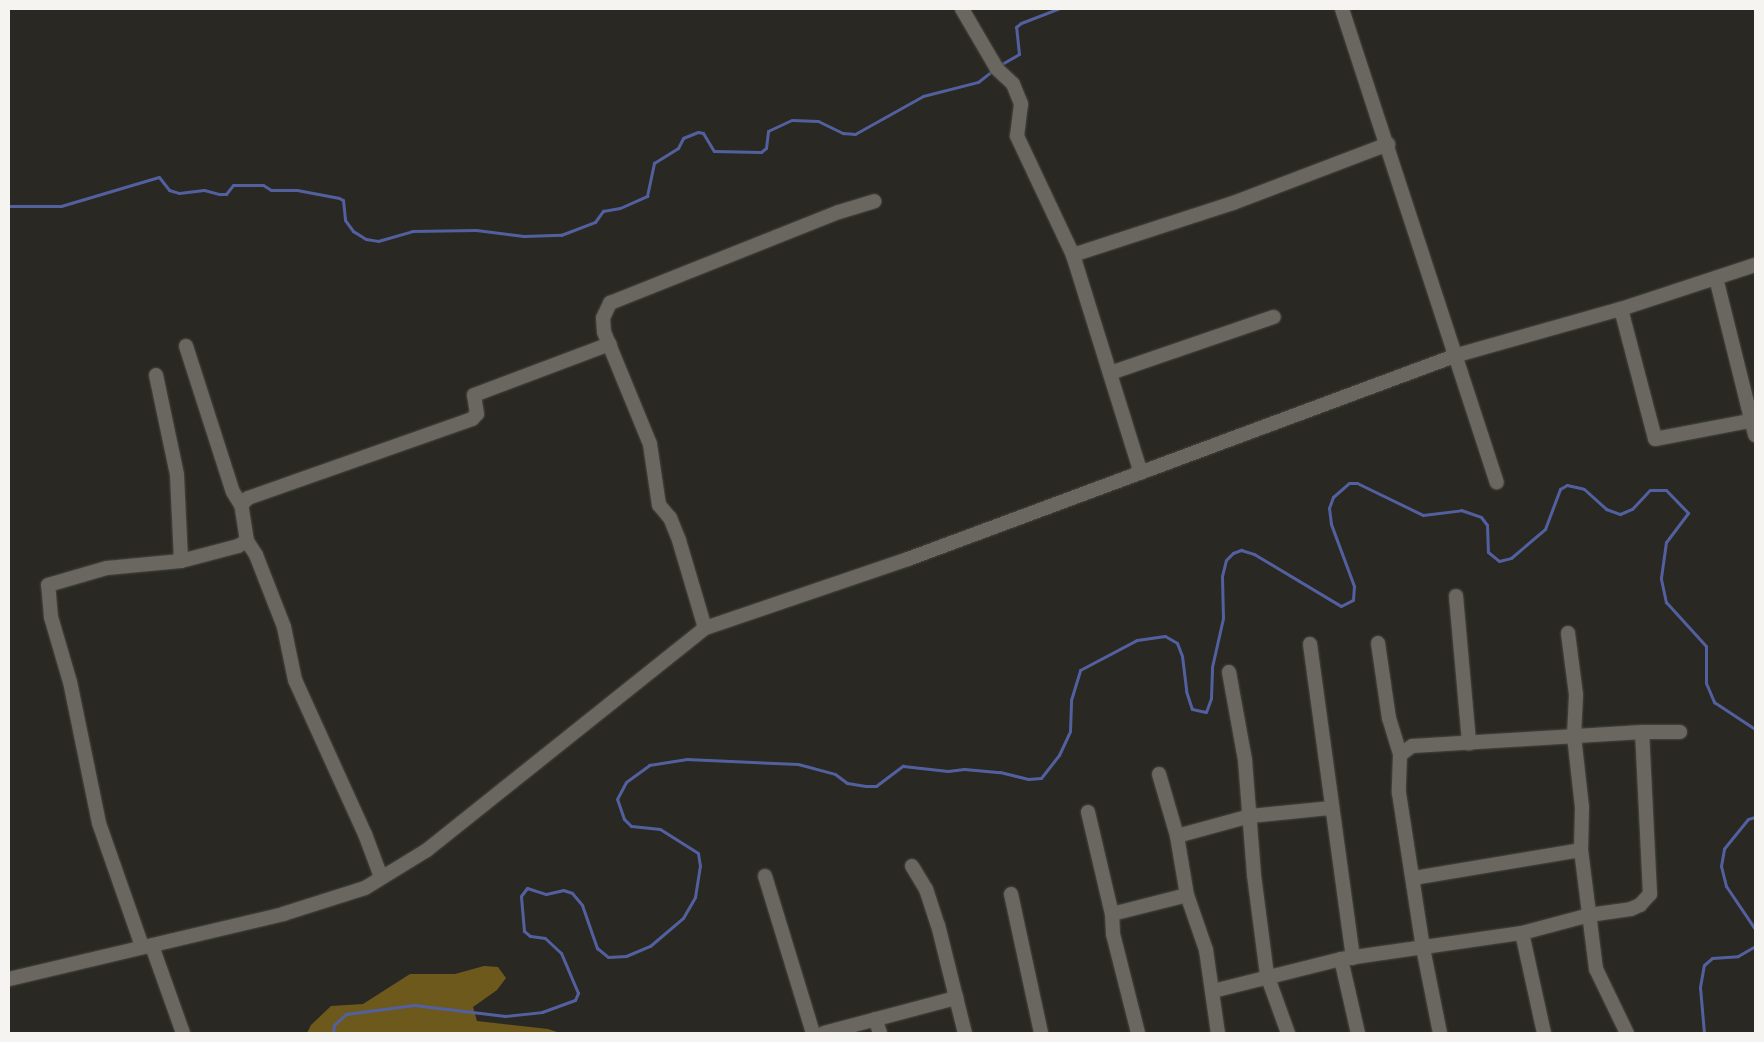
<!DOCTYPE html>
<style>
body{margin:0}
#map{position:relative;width:1764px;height:1042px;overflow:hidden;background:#2a2822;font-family:Lato,sans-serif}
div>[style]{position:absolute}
.forest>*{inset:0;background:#6e591d}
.stream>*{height:3px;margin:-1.5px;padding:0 1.5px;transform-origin:1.5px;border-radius:1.5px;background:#5360a0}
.roads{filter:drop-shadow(0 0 1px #484742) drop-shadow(0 0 1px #484742)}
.minor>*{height:14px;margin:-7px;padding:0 7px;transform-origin:7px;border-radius:7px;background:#696760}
span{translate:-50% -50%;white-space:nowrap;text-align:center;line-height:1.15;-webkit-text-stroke:5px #12110e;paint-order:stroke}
.frame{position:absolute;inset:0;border:10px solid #f5f4f0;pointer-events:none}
</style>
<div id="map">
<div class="forest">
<i style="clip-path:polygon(484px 966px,498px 967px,506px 978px,497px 990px,473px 1007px,477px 1021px,548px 1029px,560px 1033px,307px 1033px,311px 1025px,331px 1006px,363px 1004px,410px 974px,455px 974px)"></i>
</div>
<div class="stream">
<i style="left:1000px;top:65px;width:22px;rotate:-30deg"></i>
<i style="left:1019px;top:54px;width:27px;rotate:-96deg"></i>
<i style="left:1016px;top:27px;width:6px;rotate:-39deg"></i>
<i style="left:1021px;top:23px;width:40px;rotate:-21deg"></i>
<i style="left:9px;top:206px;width:52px"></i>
<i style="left:61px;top:206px;width:102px;rotate:-16.5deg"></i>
<i style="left:159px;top:177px;width:16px;rotate:52deg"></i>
<i style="left:169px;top:190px;width:10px;rotate:17deg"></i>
<i style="left:179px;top:193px;width:25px;rotate:-7deg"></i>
<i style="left:204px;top:190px;width:16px;rotate:15deg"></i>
<i style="left:219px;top:194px;width:7px"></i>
<i style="left:226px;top:194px;width:11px;rotate:-52deg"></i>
<i style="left:233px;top:185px;width:30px"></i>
<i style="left:263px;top:185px;width:9px;rotate:32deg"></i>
<i style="left:271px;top:190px;width:26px"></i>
<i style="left:297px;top:190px;width:43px;rotate:10.8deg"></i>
<i style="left:339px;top:198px;width:4px;rotate:27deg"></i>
<i style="left:343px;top:200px;width:20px;rotate:84deg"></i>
<i style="left:345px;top:220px;width:14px;rotate:54deg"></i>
<i style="left:353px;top:231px;width:15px;rotate:32deg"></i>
<i style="left:366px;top:239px;width:12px;rotate:9deg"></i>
<i style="left:378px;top:241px;width:35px;rotate:-16deg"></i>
<i style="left:412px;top:231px;width:64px;rotate:-0.9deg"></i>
<i style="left:476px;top:230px;width:48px;rotate:7.1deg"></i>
<i style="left:524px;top:236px;width:37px;rotate:-2deg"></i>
<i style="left:561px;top:235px;width:36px;rotate:-21deg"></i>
<i style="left:595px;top:222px;width:14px;rotate:-54deg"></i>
<i style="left:603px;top:211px;width:17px;rotate:-10deg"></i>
<i style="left:620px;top:208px;width:30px;rotate:-24deg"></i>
<i style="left:647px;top:196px;width:34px;rotate:-78deg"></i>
<i style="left:654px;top:163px;width:28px;rotate:-32deg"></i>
<i style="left:678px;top:148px;width:11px;rotate:-63deg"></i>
<i style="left:683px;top:138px;width:16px;rotate:-22deg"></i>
<i style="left:698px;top:132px;width:5px;rotate:11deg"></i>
<i style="left:703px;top:133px;width:21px;rotate:59deg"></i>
<i style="left:714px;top:151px;width:47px;rotate:1.2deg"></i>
<i style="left:761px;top:152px;width:6px;rotate:-39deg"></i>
<i style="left:766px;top:148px;width:17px;rotate:-83deg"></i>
<i style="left:768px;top:131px;width:26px;rotate:-25deg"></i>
<i style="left:792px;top:120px;width:26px;rotate:2deg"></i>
<i style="left:818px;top:121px;width:28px;rotate:26deg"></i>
<i style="left:843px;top:133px;width:12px;rotate:5deg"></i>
<i style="left:855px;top:134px;width:78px;rotate:-29.2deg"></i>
<i style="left:923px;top:96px;width:57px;rotate:-14.3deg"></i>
<i style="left:978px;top:82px;width:18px;rotate:-38deg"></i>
<i style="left:1755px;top:817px;width:7px;rotate:164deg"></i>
<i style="left:1748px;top:819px;width:38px;rotate:129deg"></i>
<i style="left:1724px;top:849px;width:17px;rotate:100deg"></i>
<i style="left:1721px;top:866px;width:21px;rotate:76deg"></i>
<i style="left:1726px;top:886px;width:52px;rotate:56deg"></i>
<i style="left:333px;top:1033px;width:8px;rotate:-83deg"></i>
<i style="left:334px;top:1025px;width:16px;rotate:-43deg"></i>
<i style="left:346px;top:1014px;width:69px;rotate:-7.5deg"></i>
<i style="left:414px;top:1005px;width:92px;rotate:6.9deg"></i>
<i style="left:505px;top:1016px;width:37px;rotate:-6deg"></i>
<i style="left:542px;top:1012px;width:35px;rotate:-20deg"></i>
<i style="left:575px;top:1000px;width:8px;rotate:-67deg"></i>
<i style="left:578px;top:993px;width:43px;rotate:-113deg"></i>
<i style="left:561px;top:953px;width:22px;rotate:-137deg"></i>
<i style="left:545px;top:938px;width:15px;rotate:-172deg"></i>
<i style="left:530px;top:936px;width:8px;rotate:-140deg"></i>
<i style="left:524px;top:931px;width:35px;rotate:-95deg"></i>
<i style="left:521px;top:896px;width:10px;rotate:-53deg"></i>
<i style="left:527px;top:888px;width:20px;rotate:18deg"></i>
<i style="left:546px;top:894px;width:17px;rotate:-13deg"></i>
<i style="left:563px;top:890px;width:9px;rotate:18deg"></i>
<i style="left:572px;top:893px;width:16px;rotate:50deg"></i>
<i style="left:582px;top:905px;width:46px;rotate:70.8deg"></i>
<i style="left:597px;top:948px;width:14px;rotate:39deg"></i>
<i style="left:608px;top:957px;width:18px;rotate:-3deg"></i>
<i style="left:626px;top:956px;width:26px;rotate:-23deg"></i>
<i style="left:650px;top:946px;width:43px;rotate:-40.3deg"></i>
<i style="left:683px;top:918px;width:24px;rotate:-60deg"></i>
<i style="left:695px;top:897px;width:31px;rotate:-81deg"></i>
<i style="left:700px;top:866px;width:13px;rotate:-99deg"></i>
<i style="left:698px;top:853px;width:45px;rotate:-147.7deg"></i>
<i style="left:660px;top:829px;width:29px;rotate:-174deg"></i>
<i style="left:631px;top:826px;width:10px;rotate:-135deg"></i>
<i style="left:624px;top:819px;width:21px;rotate:-109deg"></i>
<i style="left:617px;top:799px;width:19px;rotate:-62deg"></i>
<i style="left:626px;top:782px;width:29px;rotate:-36deg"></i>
<i style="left:649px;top:765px;width:37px;rotate:-9deg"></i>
<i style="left:686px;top:759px;width:112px;rotate:2.6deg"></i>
<i style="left:798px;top:764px;width:38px;rotate:15deg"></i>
<i style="left:835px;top:774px;width:15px;rotate:37deg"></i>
<i style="left:847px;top:783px;width:19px;rotate:9deg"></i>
<i style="left:866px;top:786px;width:10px"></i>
<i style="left:876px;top:786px;width:34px;rotate:-37deg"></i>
<i style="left:903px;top:766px;width:45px;rotate:6.3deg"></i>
<i style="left:948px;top:771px;width:16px;rotate:-7deg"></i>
<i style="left:964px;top:769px;width:36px;rotate:5deg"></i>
<i style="left:1000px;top:772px;width:29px;rotate:14deg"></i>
<i style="left:1028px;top:779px;width:13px;rotate:-4deg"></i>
<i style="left:1041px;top:778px;width:29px;rotate:-52deg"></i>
<i style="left:1059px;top:755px;width:26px;rotate:-65deg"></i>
<i style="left:1070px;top:731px;width:31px;rotate:-88deg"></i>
<i style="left:1071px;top:700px;width:31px;rotate:-73deg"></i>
<i style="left:1080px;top:670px;width:64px;rotate:-27.8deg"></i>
<i style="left:1137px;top:640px;width:28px;rotate:-8deg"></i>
<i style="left:1165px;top:636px;width:14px;rotate:30deg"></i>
<i style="left:1177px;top:643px;width:14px;rotate:69deg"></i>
<i style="left:1182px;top:656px;width:35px;rotate:83deg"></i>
<i style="left:1186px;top:691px;width:19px;rotate:72deg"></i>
<i style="left:1192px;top:709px;width:14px;rotate:12deg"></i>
<i style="left:1206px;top:712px;width:15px;rotate:-70deg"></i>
<i style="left:1211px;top:698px;width:31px;rotate:-88deg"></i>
<i style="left:1212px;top:667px;width:50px;rotate:-77.3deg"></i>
<i style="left:1223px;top:618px;width:42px;rotate:-91.4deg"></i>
<i style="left:1222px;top:576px;width:16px;rotate:-76deg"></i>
<i style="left:1226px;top:560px;width:10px;rotate:-45deg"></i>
<i style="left:1233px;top:553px;width:9px;rotate:-21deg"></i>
<i style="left:1241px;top:550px;width:14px;rotate:17deg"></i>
<i style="left:1254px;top:554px;width:101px;rotate:30.9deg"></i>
<i style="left:1341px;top:606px;width:13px;rotate:-27deg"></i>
<i style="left:1353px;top:600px;width:14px;rotate:-86deg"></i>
<i style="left:1354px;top:586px;width:66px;rotate:-110.4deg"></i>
<i style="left:1331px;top:524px;width:16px;rotate:-97deg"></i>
<i style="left:1329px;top:508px;width:12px;rotate:-70deg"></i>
<i style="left:1333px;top:497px;width:21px;rotate:-41deg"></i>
<i style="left:1349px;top:483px;width:8px"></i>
<i style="left:1357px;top:483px;width:73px;rotate:25.9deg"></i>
<i style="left:1423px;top:515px;width:38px;rotate:-7deg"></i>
<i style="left:1461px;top:510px;width:21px;rotate:19deg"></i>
<i style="left:1481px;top:517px;width:10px;rotate:53deg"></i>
<i style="left:1487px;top:525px;width:27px;rotate:88deg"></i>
<i style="left:1488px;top:552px;width:14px;rotate:39deg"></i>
<i style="left:1499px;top:561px;width:12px;rotate:-14deg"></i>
<i style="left:1511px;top:558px;width:45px;rotate:-40.5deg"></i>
<i style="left:1545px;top:529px;width:43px;rotate:-69.4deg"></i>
<i style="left:1560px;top:489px;width:8px;rotate:-30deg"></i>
<i style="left:1567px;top:485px;width:17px;rotate:13deg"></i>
<i style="left:1584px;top:489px;width:30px;rotate:42deg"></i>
<i style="left:1606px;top:509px;width:15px;rotate:20deg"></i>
<i style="left:1620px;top:514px;width:13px;rotate:-23deg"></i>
<i style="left:1632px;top:509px;width:26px;rotate:-47deg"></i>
<i style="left:1650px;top:490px;width:16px"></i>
<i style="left:1666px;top:490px;width:32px;rotate:46deg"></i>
<i style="left:1688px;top:513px;width:36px;rotate:127deg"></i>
<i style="left:1666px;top:542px;width:37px;rotate:98deg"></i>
<i style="left:1661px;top:579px;width:24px;rotate:78deg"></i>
<i style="left:1666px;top:602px;width:59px;rotate:47.7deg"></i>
<i style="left:1706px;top:646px;width:37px;rotate:90deg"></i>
<i style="left:1706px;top:683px;width:21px;rotate:67deg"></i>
<i style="left:1714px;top:702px;width:49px;rotate:33.4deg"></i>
<i style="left:1704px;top:1033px;width:46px;rotate:-95deg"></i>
<i style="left:1700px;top:987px;width:22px;rotate:-80deg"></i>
<i style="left:1704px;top:965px;width:11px;rotate:-41deg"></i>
<i style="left:1712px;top:958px;width:26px;rotate:-4deg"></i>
<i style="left:1738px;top:956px;width:20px;rotate:-30deg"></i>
</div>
<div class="roads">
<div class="minor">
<i style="left:962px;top:9px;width:69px;rotate:59.7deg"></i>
<i style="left:997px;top:69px;width:22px;rotate:43deg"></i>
<i style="left:1013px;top:84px;width:22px;rotate:68deg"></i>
<i style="left:1021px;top:104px;width:32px;rotate:97deg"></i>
<i style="left:1017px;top:136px;width:132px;rotate:64.8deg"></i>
<i style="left:1073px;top:255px;width:228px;rotate:72.7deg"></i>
<i style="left:1342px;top:9px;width:498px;rotate:71.9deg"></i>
<i style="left:1073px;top:255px;width:168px;rotate:-18deg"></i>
<i style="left:1233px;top:203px;width:166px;rotate:-20.8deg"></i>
<i style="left:1716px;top:278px;width:162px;rotate:76deg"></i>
<i style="left:1621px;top:309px;width:134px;rotate:75.3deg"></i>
<i style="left:1655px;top:439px;width:102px;rotate:-10.8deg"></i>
<i style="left:186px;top:346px;width:153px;rotate:72.2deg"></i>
<i style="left:233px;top:492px;width:15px;rotate:58deg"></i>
<i style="left:1110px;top:373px;width:173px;rotate:-18.9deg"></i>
<i style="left:156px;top:375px;width:102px;rotate:78.1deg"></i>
<i style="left:177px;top:475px;width:86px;rotate:87.3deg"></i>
<i style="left:247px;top:541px;width:17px;rotate:57deg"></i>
<i style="left:256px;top:555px;width:77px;rotate:68.7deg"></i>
<i style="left:284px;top:627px;width:54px;rotate:78.3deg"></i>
<i style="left:295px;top:680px;width:169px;rotate:65.6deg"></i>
<i style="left:365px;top:834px;width:46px;rotate:69.6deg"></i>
<i style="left:1456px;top:596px;width:148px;rotate:84.9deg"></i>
<i style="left:705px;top:628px;width:92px;rotate:-106.5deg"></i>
<i style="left:679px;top:540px;width:24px;rotate:-112deg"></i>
<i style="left:670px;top:518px;width:17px;rotate:-130deg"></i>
<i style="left:659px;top:505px;width:62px;rotate:-98.4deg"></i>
<i style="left:650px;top:444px;width:121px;rotate:-112.3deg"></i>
<i style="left:604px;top:332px;width:14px;rotate:-94deg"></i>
<i style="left:603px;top:318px;width:17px;rotate:-65deg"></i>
<i style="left:610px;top:303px;width:246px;rotate:-21.7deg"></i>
<i style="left:839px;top:212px;width:37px;rotate:-17deg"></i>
<i style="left:1568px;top:633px;width:63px;rotate:82.6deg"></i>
<i style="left:1576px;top:695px;width:41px;rotate:92.8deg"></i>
<i style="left:1574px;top:736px;width:71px;rotate:83.6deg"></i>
<i style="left:1582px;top:807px;width:43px;rotate:91.3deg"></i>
<i style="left:1581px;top:850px;width:120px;rotate:82.8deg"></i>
<i style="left:1596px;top:969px;width:71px;rotate:64.2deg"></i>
<i style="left:1378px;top:643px;width:76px;rotate:81.7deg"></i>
<i style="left:1389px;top:718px;width:39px;rotate:73deg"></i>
<i style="left:1400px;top:755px;width:38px;rotate:92deg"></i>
<i style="left:1399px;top:793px;width:157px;rotate:81.2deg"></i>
<i style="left:1423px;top:948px;width:87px;rotate:78.7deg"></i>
<i style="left:1310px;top:644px;width:317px;rotate:82.2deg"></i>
<i style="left:1229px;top:672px;width:89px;rotate:79.7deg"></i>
<i style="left:1245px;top:760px;width:115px;rotate:85.5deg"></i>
<i style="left:1254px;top:875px;width:101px;rotate:82.6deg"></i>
<i style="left:1267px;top:975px;width:62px;rotate:70.1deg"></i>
<i style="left:1642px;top:732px;width:38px"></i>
<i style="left:1159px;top:774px;width:65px;rotate:73.8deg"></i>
<i style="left:1177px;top:836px;width:60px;rotate:80.4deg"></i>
<i style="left:1187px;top:895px;width:58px;rotate:70.9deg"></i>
<i style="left:1206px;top:950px;width:84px;rotate:81.8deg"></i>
<i style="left:1088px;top:812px;width:105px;rotate:76.8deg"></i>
<i style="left:1112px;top:914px;width:20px;rotate:87deg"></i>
<i style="left:1113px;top:934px;width:102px;rotate:75.8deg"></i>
<i style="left:1177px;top:836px;width:76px;rotate:-15.3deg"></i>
<i style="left:1250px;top:816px;width:80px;rotate:-5.7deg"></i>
<i style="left:912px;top:866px;width:27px;rotate:59deg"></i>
<i style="left:926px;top:889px;width:38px;rotate:72deg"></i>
<i style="left:938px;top:925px;width:111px;rotate:76deg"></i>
<i style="left:765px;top:876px;width:164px;rotate:73deg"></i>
<i style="left:1414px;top:878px;width:169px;rotate:-9.5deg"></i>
<i style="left:1011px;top:894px;width:142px;rotate:77.8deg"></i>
<i style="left:1112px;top:914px;width:77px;rotate:-14.2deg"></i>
<i style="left:1522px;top:933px;width:102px;rotate:77.6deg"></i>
<i style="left:142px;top:946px;width:130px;rotate:-109.3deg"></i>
<i style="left:99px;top:823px;width:144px;rotate:-101.6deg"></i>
<i style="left:70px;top:682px;width:68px;rotate:-106.3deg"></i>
<i style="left:51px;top:617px;width:32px;rotate:-95deg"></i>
<i style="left:48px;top:585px;width:61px;rotate:-16.1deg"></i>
<i style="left:107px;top:568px;width:74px;rotate:-5.4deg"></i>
<i style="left:181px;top:561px;width:59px;rotate:-14.7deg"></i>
<i style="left:238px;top:546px;width:10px;rotate:-29deg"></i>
<i style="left:247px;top:541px;width:36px;rotate:-99deg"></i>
<i style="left:241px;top:505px;width:10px;rotate:-45deg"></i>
<i style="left:248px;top:498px;width:238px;rotate:-19.4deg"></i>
<i style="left:472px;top:419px;width:7px;rotate:-45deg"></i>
<i style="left:477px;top:414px;width:19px;rotate:-99deg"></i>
<i style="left:474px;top:395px;width:145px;rotate:-20.6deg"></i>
<i style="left:152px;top:946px;width:92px;rotate:70.4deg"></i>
<i style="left:1341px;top:959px;width:76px;rotate:77.1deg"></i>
<i style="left:9px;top:979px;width:282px;rotate:-13.3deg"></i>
<i style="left:283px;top:914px;width:86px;rotate:-17.6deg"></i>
<i style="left:365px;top:888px;width:73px;rotate:-31.5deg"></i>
<i style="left:427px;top:850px;width:356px;rotate:-38.6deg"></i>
<i style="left:705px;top:628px;width:214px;rotate:-18.8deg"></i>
<i style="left:908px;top:559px;width:586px;rotate:-20.38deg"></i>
<i style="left:1457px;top:355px;width:170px;rotate:-15.7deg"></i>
<i style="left:1621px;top:309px;width:141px;rotate:-18.2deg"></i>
<i style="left:1213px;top:991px;width:132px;rotate:-14deg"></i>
<i style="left:1341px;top:959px;width:183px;rotate:-8.2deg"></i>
<i style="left:1522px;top:933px;width:69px;rotate:-15deg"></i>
<i style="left:1589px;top:915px;width:42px;rotate:-8.1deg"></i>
<i style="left:1631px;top:909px;width:10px;rotate:-24deg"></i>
<i style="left:1640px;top:905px;width:15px;rotate:-48deg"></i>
<i style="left:1650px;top:894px;width:162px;rotate:-92.8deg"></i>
<i style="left:1642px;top:732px;width:230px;rotate:176.5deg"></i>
<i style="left:1412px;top:746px;width:15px;rotate:143deg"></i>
<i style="left:875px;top:1019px;width:15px;rotate:70deg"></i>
<i style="left:824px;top:1033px;width:137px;rotate:-14.9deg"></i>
</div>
</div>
<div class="frame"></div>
</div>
